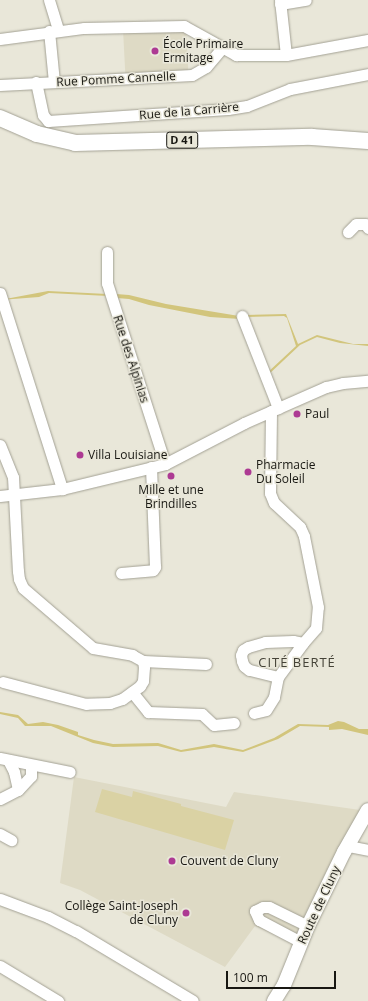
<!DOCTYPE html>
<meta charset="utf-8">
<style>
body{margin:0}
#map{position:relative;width:368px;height:1001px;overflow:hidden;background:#e9e7d9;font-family:"Open Sans",sans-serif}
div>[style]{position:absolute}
.built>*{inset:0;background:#dedac5;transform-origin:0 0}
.green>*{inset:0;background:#dad2a4}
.water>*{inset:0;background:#d2c57c}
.roads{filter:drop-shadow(0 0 1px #a3a194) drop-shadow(0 0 1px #a3a194)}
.minor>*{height:11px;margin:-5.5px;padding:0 5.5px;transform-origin:5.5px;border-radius:5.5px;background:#fff}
.major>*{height:14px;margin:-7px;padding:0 7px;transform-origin:7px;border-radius:7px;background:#fff}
.highway>*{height:16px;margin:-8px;padding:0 8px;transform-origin:8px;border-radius:8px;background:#fff}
.dots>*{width:11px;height:11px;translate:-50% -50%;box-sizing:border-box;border:2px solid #e9e7d9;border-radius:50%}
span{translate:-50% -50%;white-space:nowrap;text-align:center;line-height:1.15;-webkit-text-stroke:3px #e9e7d9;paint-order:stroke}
.shield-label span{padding:1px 3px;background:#e9e7d9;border:1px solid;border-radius:3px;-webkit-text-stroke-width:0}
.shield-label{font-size:11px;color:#181712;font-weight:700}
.poi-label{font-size:12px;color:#181712}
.left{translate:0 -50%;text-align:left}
.right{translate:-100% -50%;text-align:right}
.street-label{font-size:12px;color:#181712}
.neighbourhood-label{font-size:13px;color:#454338;letter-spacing:1px}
.scale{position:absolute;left:226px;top:971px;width:110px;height:18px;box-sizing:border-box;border:2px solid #181712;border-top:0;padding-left:5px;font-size:12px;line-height:14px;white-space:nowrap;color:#181712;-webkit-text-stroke:3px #e9e7d9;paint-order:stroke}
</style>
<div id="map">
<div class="built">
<i style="left:186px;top:28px;width:43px;height:63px;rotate:87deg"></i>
<i style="clip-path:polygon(74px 777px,226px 807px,234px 792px,360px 810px,295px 943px,255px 926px,225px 967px,80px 890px,60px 883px)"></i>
</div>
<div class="green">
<i style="clip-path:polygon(102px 789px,132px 797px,133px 791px,181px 804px,181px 806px,234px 820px,225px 850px,95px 812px)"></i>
</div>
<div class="water">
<i style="clip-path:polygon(48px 291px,107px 294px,108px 296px,49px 293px,39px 297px,0 300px)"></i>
<i style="clip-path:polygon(116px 294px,129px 295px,166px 304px,239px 316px,240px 319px,210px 317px,149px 305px,129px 299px,117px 298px)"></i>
<i style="clip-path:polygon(286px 314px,298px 344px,317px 335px,353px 344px,368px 344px,368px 346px,340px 343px,317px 337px,300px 345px,268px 375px,267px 373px,296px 346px,287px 318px,284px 316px,246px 317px,245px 315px)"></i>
<i style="clip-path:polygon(0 712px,18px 715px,28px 724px,43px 722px,58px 725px,78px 732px,78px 735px,94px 740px,113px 744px,158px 743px,181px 750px,214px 744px,243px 750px,274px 738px,298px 724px,328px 725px,338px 721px,344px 722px,359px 729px,368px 729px,368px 735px,342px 729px,329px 730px,329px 727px,300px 726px,278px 739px,243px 752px,214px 747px,181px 752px,158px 746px,113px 747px,93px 743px,51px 726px,25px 726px,18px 718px,0 714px)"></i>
</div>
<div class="roads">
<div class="minor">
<i style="left:49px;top:0;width:31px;rotate:73deg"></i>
<i style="left:280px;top:0;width:55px;rotate:83.8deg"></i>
<i style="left:280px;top:4px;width:26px;rotate:-9deg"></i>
<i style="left:49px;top:31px;width:51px;rotate:84.4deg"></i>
<i style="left:0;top:39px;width:85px;rotate:-7.5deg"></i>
<i style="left:84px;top:28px;width:100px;rotate:-1.1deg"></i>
<i style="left:184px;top:26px;width:60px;rotate:29.1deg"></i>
<i style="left:236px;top:55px;width:50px"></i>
<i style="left:286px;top:55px;width:83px;rotate:-10.4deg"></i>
<i style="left:36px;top:82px;width:34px;rotate:78deg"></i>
<i style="left:43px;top:115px;width:8px;rotate:50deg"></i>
<i style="left:48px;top:121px;width:180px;rotate:-3.8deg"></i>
<i style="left:228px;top:109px;width:19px;rotate:-9deg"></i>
<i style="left:247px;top:106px;width:46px;rotate:-21.6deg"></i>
<i style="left:290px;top:89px;width:79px;rotate:-10.9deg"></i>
<i style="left:0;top:85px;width:192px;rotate:-3deg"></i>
<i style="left:192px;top:75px;width:16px;rotate:-30deg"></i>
<i style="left:206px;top:67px;width:25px;rotate:-50deg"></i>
<i style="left:348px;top:232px;width:11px;rotate:-45deg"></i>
<i style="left:356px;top:224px;width:9px"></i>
<i style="left:365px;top:224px;width:5px;rotate:53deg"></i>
<i style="left:107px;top:252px;width:31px;rotate:90deg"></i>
<i style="left:107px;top:283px;width:190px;rotate:72.2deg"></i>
<i style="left:0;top:293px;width:206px;rotate:72.4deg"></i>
<i style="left:242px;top:316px;width:99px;rotate:68.6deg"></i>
<i style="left:0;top:445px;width:35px;rotate:68deg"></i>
<i style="left:13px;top:477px;width:94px;rotate:87deg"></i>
<i style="left:18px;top:571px;width:8px;rotate:83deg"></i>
<i style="left:19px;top:579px;width:10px;rotate:66deg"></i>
<i style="left:23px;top:588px;width:92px;rotate:40.6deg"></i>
<i style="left:93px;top:648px;width:40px;rotate:10deg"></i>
<i style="left:132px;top:655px;width:13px;rotate:29deg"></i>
<i style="left:143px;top:661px;width:6px;rotate:81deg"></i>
<i style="left:144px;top:667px;width:14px;rotate:94deg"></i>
<i style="left:143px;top:681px;width:6px;rotate:121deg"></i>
<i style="left:140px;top:686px;width:22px;rotate:144deg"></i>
<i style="left:122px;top:699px;width:13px;rotate:162deg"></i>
<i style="left:110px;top:703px;width:24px;rotate:178deg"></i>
<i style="left:86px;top:704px;width:86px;rotate:-165.2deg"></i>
<i style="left:0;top:496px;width:62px;rotate:-6.4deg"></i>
<i style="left:62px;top:489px;width:106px;rotate:-13.6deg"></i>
<i style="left:165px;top:464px;width:89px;rotate:-27.4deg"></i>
<i style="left:244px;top:423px;width:90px;rotate:-23.7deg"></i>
<i style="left:326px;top:387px;width:17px;rotate:-13deg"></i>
<i style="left:343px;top:383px;width:25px;rotate:-5deg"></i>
<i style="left:121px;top:573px;width:32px;rotate:-5deg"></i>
<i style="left:153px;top:570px;width:4px;rotate:-56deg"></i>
<i style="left:155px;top:567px;width:100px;rotate:-92.3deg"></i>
<i style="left:143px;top:661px;width:63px;rotate:2.7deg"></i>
<i style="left:278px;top:677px;width:30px;rotate:-166deg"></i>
<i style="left:249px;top:670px;width:6px;rotate:-141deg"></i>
<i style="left:244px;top:666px;width:5px;rotate:-112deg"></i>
<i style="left:242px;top:661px;width:6px;rotate:-99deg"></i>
<i style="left:241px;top:655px;width:5px;rotate:-68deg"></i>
<i style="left:243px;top:650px;width:6px;rotate:-31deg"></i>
<i style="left:248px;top:647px;width:18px;rotate:-16deg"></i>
<i style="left:265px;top:642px;width:28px;rotate:-2deg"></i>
<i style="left:293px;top:641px;width:10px;rotate:11deg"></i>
<i style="left:132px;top:692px;width:26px;rotate:51deg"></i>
<i style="left:148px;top:712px;width:54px;rotate:2.1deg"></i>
<i style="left:202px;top:714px;width:16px;rotate:43deg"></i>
<i style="left:214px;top:725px;width:20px;rotate:-6deg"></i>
<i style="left:254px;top:713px;width:12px;rotate:-14deg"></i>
<i style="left:266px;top:710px;width:15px;rotate:-58deg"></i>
<i style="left:274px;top:697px;width:20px;rotate:-79deg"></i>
<i style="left:278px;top:677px;width:42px;rotate:-53.7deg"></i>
<i style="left:303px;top:643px;width:20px;rotate:-49deg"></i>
<i style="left:316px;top:628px;width:21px;rotate:-85deg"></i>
<i style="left:318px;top:607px;width:72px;rotate:-101.2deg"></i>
<i style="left:304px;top:536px;width:10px;rotate:-114deg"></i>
<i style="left:300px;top:527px;width:35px;rotate:-137deg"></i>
<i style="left:274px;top:503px;width:11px;rotate:-112deg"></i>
<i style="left:270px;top:493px;width:82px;rotate:-89.3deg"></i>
<i style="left:0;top:758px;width:71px;rotate:11.3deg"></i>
<i style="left:8px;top:760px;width:13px;rotate:63deg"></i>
<i style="left:14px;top:772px;width:18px;rotate:77deg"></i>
<i style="left:0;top:799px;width:20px;rotate:-27deg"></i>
<i style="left:18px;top:790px;width:19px;rotate:-47deg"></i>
<i style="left:31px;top:776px;width:11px;rotate:-90deg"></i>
<i style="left:0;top:834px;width:13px;rotate:29deg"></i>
<i style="left:348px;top:846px;width:20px;rotate:11deg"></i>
<i style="left:0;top:899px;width:51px;rotate:20.6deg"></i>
<i style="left:48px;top:917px;width:31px;rotate:27deg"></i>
<i style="left:76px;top:931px;width:136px;rotate:30.9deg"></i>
<i style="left:301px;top:942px;width:47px;rotate:-152.4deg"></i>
<i style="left:259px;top:920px;width:10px;rotate:-114deg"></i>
<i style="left:255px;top:911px;width:9px;rotate:-27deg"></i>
<i style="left:263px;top:907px;width:6px"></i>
<i style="left:269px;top:907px;width:43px;rotate:26deg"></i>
<i style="left:0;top:966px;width:68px;rotate:31.1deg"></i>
</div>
<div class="major">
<i style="left:274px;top:1001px;width:19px;rotate:-58deg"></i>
<i style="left:284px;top:985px;width:64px;rotate:-67.9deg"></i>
<i style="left:308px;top:926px;width:82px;rotate:-64.1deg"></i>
<i style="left:344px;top:852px;width:48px;rotate:-60.3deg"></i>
</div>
<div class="highway">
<i style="left:0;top:118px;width:40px;rotate:23.4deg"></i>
<i style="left:37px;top:134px;width:39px;rotate:13deg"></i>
<i style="left:75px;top:143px;width:237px;rotate:-1.5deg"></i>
<i style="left:312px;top:137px;width:56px;rotate:4.1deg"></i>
</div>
</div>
<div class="dots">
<i style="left:155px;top:51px;background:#ad3a93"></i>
<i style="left:297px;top:414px;background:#ad3a93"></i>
<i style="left:80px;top:455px;background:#ad3a93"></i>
<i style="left:248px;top:472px;background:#ad3a93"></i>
<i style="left:171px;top:476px;background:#ad3a93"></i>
<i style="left:172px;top:861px;background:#ad3a93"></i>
<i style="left:186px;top:913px;background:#ad3a93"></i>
</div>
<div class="shield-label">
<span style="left:182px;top:140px">D 41</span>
</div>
<div class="poi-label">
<span class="left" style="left:163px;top:51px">École Primaire<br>Ermitage</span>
<span class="left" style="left:305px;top:414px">Paul</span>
<span class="left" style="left:88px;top:455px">Villa Louisiane</span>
<span class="left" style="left:256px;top:472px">Pharmacie<br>Du Soleil</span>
<span style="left:171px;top:497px">Mille et une<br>Brindilles</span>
<span class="left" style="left:180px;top:861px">Couvent de Cluny</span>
<span class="right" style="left:178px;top:913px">Collège Saint-Joseph<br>de Cluny</span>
</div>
<div class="street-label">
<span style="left:116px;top:79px;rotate:-3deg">Rue Pomme Cannelle</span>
<span style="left:189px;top:111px;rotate:-5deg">Rue de la Carrière</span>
<span style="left:131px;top:359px;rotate:72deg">Rue des Alpinias</span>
<span style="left:319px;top:905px;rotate:-65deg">Route de Cluny</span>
</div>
<div class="neighbourhood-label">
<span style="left:297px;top:662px">CITÉ BERTÉ</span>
</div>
<div class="scale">100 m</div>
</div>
